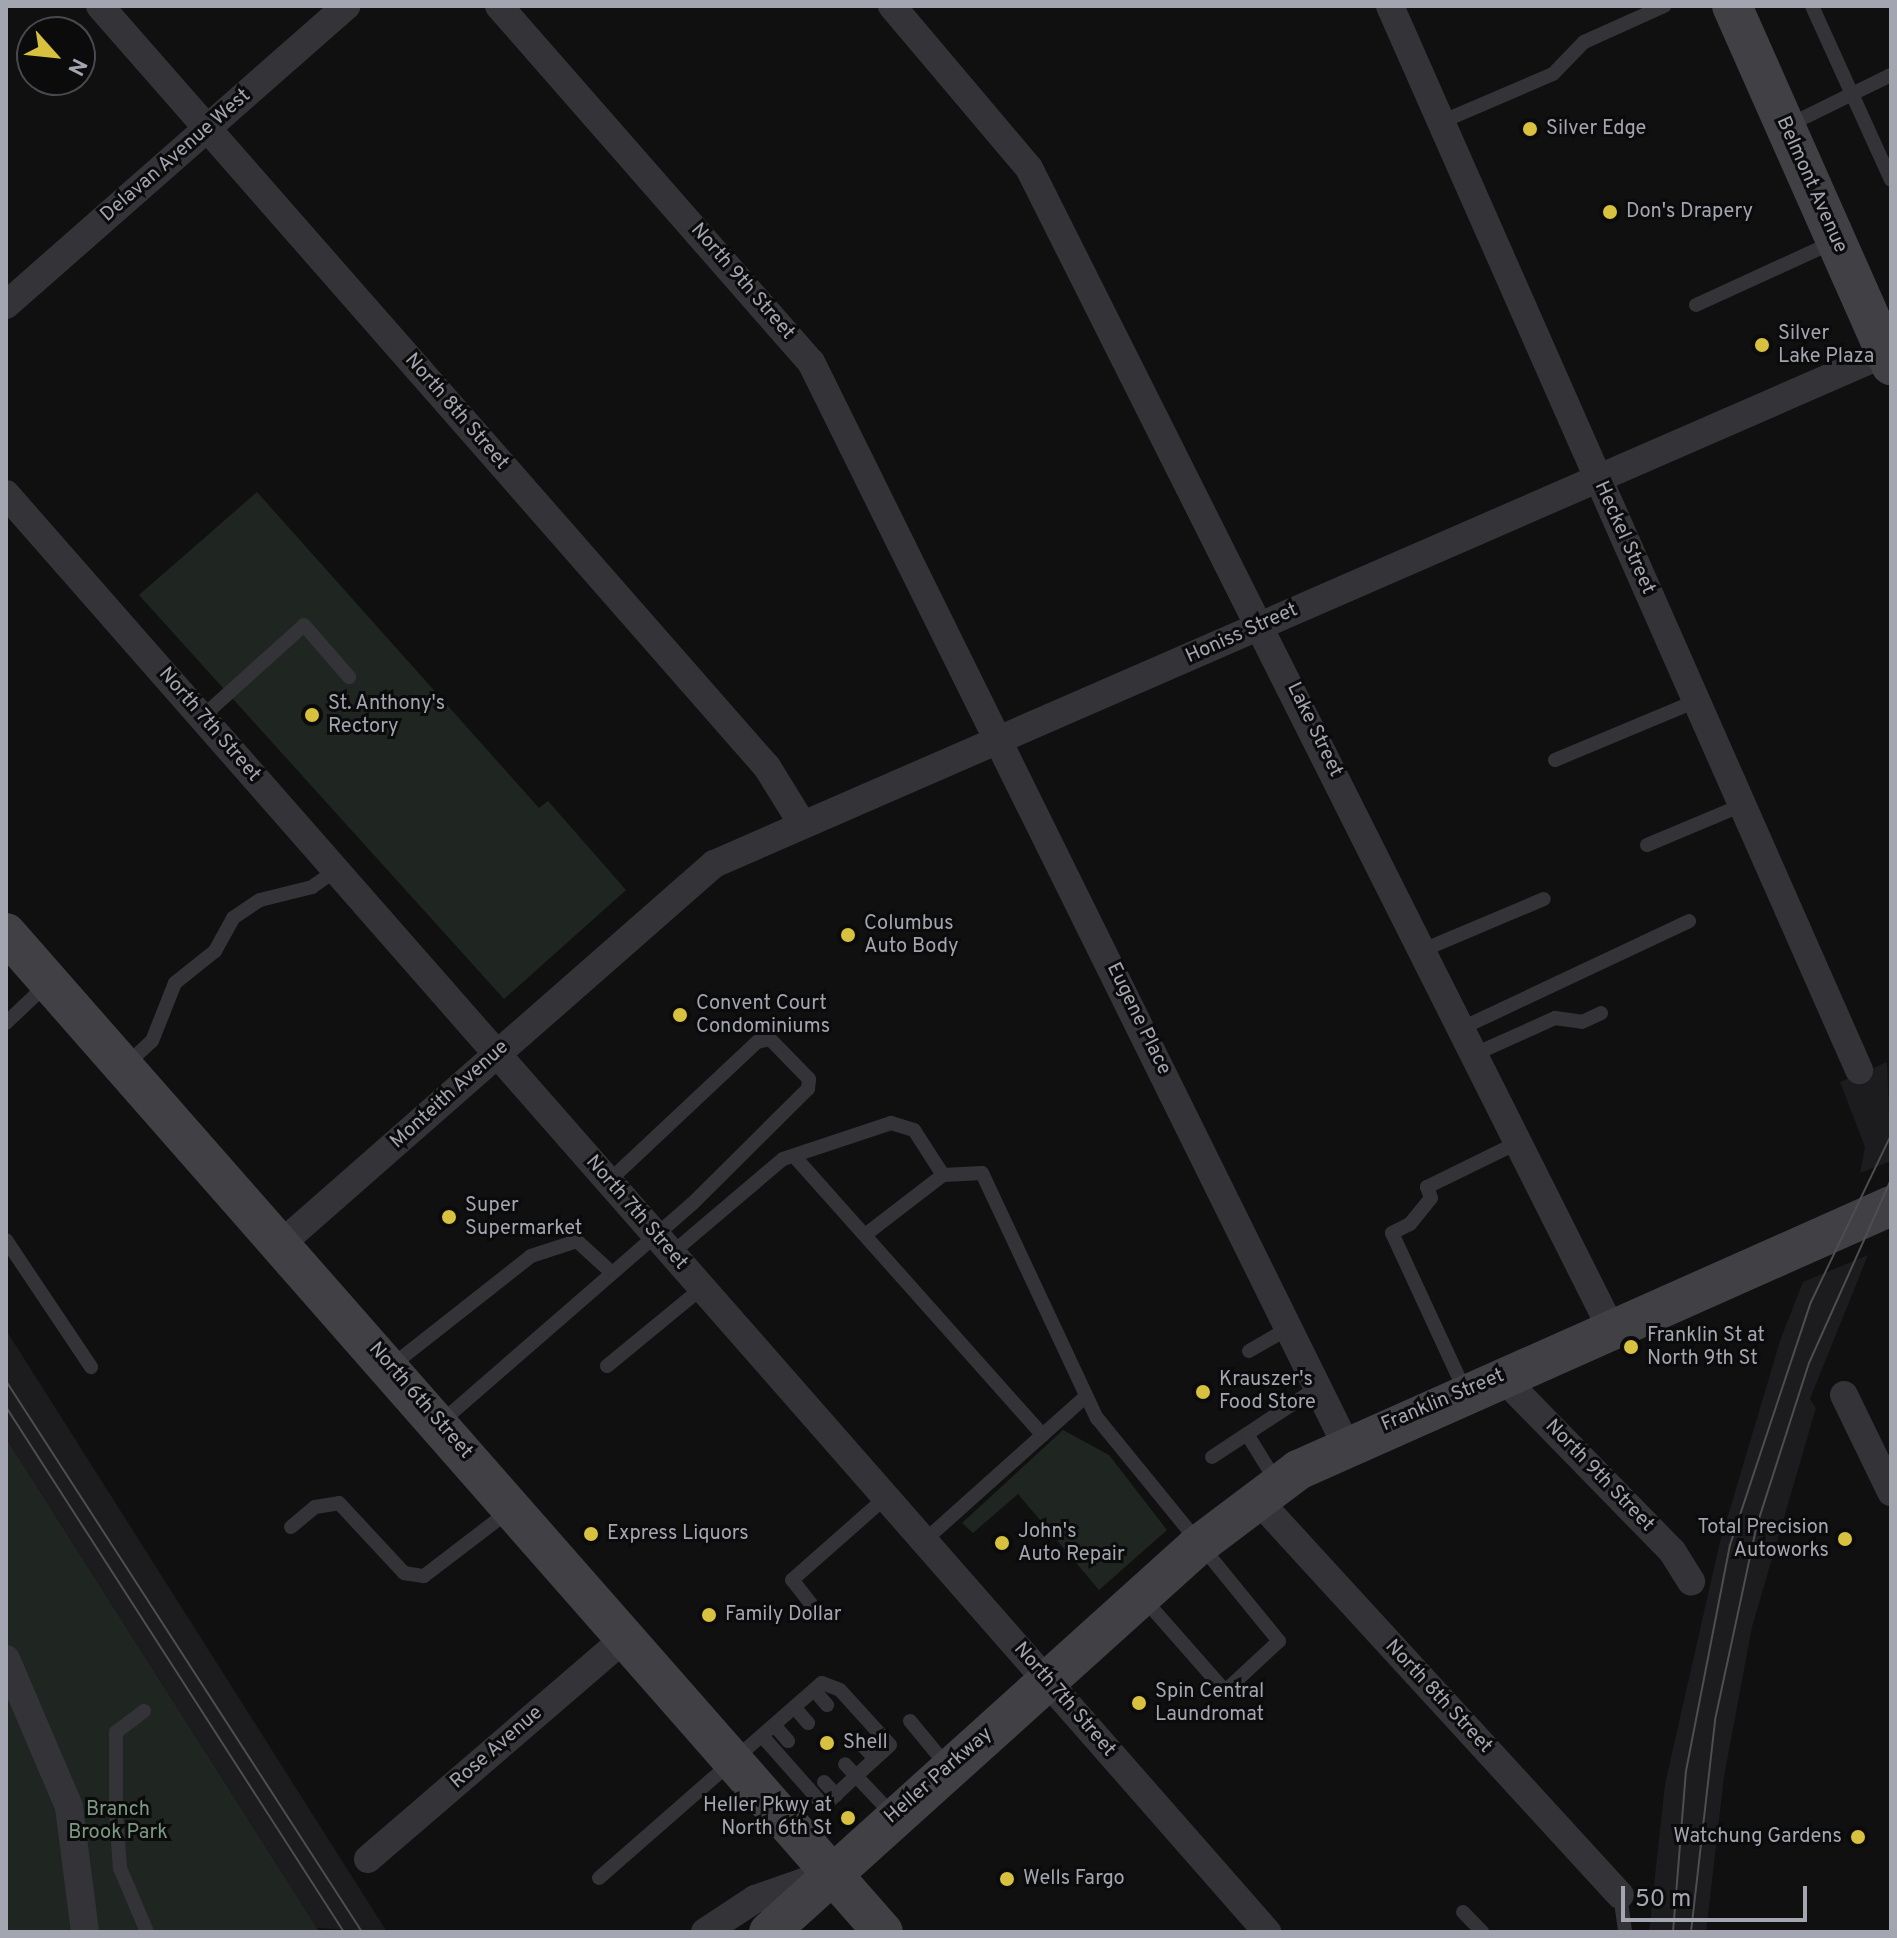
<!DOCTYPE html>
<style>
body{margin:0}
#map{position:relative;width:1897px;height:1938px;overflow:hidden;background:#101011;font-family:Overpass,sans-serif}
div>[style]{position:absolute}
.built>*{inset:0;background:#1c1c1e}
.green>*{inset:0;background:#1f2521}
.lane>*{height:14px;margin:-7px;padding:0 7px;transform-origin:7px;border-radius:7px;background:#343438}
.street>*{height:28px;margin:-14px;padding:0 14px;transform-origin:14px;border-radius:14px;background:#343438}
.secondary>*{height:40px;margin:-20px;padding:0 20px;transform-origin:20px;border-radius:20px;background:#404045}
.tram>*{height:2px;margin:-1px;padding:0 1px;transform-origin:1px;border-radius:1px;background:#4d4d52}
.dots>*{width:22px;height:22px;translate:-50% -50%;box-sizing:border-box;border:4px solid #0b0b0c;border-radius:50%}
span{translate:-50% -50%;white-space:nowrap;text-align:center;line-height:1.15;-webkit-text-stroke:6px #0b0b0c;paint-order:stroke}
.poi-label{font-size:20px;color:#a3a5b0}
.left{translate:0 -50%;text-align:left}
.right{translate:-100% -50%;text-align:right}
.street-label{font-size:20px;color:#a3a5b0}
.park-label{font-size:20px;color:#7c9983}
.frame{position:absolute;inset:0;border:8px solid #a3a5b0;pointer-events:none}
.north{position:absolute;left:16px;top:16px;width:80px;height:80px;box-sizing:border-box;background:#0b0b0c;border:2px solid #48494e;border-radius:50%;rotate:117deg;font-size:22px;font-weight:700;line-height:32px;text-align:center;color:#a3a5b0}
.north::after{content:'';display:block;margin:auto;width:28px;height:36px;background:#d9c140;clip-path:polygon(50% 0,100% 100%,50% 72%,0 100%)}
.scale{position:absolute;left:1621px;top:1886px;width:186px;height:36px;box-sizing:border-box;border:4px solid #a3a5b0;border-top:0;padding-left:10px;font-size:24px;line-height:28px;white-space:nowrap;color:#a3a5b0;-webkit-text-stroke:6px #0b0b0c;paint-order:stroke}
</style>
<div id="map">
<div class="built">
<i style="clip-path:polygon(1887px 1062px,1891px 1161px,1860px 1173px,1865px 1147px,1840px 1082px)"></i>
<i style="clip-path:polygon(1868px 1255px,1810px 1399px,1816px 1408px,1752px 1627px,1724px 1777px,1706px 1932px,1649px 1932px,1665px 1784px,1719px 1546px,1781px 1338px,1803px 1282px)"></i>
<i style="clip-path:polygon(6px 1330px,387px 1932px,317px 1928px,6px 1438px)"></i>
</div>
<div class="green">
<i style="clip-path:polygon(257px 492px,539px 808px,548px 801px,626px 890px,504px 999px,139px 595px)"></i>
<i style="clip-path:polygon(1063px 1430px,1109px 1455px,1167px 1530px,1099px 1590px,1018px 1494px,973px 1533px,962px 1523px)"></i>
<i style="clip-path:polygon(6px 1438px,317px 1928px,320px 1932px,6px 1932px)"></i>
</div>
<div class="lane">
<i style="left:1812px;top:6px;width:97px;rotate:65.6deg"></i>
<i style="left:1852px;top:94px;width:43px;rotate:-26deg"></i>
<i style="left:1441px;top:122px;width:122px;rotate:-23.2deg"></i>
<i style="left:1553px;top:74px;width:45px;rotate:-45.9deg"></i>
<i style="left:1584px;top:42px;width:88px;rotate:-24.2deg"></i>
<i style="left:1789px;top:125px;width:70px;rotate:-26.2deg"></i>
<i style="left:1852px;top:94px;width:94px;rotate:65.6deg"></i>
<i style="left:1696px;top:305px;width:154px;rotate:-24.6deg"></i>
<i style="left:202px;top:717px;width:137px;rotate:-42deg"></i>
<i style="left:304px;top:625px;width:69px;rotate:49.1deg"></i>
<i style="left:1555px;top:760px;width:153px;rotate:-22.7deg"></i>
<i style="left:1647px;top:845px;width:103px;rotate:-22.8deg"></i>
<i style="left:1423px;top:950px;width:131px;rotate:-22.9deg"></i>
<i style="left:6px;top:1023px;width:55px;rotate:-43.5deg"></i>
<i style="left:1462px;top:1028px;width:251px;rotate:-25.2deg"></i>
<i style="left:1475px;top:1054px;width:88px;rotate:-24.2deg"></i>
<i style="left:1555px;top:1018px;width:27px;rotate:8deg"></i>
<i style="left:1582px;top:1022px;width:21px;rotate:-25deg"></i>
<i style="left:126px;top:1065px;width:35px;rotate:-43deg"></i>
<i style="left:152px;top:1041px;width:62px;rotate:-68.4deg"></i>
<i style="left:175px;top:983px;width:51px;rotate:-38.7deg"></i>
<i style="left:215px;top:951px;width:38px;rotate:-61deg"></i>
<i style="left:233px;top:918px;width:32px;rotate:-34deg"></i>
<i style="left:260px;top:900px;width:54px;rotate:-14deg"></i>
<i style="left:312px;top:887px;width:29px;rotate:-35deg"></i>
<i style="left:794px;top:1156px;width:374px;rotate:48.3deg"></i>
<i style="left:865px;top:1235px;width:98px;rotate:-37.6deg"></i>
<i style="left:6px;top:1240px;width:153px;rotate:56.2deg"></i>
<i style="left:672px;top:1253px;width:145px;rotate:-40.3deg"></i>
<i style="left:783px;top:1159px;width:114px;rotate:-18.4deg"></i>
<i style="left:891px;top:1123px;width:24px;rotate:17deg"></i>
<i style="left:914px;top:1130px;width:54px;rotate:57.2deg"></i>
<i style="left:943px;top:1175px;width:39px;rotate:-3deg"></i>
<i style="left:982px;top:1173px;width:271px;rotate:64.9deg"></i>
<i style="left:1097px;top:1418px;width:288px;rotate:50.8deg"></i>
<i style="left:1279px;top:1641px;width:74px;rotate:137.2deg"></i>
<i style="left:1225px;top:1691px;width:123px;rotate:-131.4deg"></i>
<i style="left:1249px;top:1351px;width:46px;rotate:-29.9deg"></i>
<i style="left:607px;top:1366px;width:123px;rotate:-39.4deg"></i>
<i style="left:390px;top:1367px;width:179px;rotate:-38.2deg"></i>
<i style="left:531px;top:1256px;width:48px;rotate:-18.1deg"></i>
<i style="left:577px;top:1241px;width:47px;rotate:42.4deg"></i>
<i style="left:1465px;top:1391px;width:174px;rotate:-114.8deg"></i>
<i style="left:1392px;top:1233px;width:20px;rotate:-27deg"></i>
<i style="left:1410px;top:1224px;width:33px;rotate:-51deg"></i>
<i style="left:1431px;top:1198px;width:12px;rotate:-110deg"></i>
<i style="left:1427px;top:1187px;width:102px;rotate:-26.1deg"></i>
<i style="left:440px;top:1423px;width:334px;rotate:-41deg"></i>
<i style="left:692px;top:1204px;width:163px;rotate:-44.8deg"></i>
<i style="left:808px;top:1089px;width:10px;rotate:-84deg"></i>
<i style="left:809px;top:1079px;width:56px;rotate:-134.3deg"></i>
<i style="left:770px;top:1039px;width:13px;rotate:167deg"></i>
<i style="left:757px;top:1042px;width:203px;rotate:136.8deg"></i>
<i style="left:1212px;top:1457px;width:42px;rotate:-33.3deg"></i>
<i style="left:1276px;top:1481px;width:55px;rotate:-121.7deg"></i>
<i style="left:1247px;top:1434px;width:85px;rotate:-33.5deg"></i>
<i style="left:291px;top:1527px;width:31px;rotate:-40deg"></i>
<i style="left:315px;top:1507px;width:24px;rotate:-9deg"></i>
<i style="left:339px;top:1503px;width:96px;rotate:47.1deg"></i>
<i style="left:404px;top:1573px;width:20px;rotate:9deg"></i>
<i style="left:424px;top:1576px;width:107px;rotate:-37.4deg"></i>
<i style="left:924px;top:1541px;width:217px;rotate:-41.8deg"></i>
<i style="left:815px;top:1609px;width:37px;rotate:-128deg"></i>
<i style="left:792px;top:1580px;width:125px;rotate:-41.4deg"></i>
<i style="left:814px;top:1690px;width:20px;rotate:49deg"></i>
<i style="left:795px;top:1708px;width:20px;rotate:49deg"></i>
<i style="left:144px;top:1711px;width:35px;rotate:143deg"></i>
<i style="left:116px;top:1732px;width:82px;rotate:90deg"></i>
<i style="left:116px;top:1814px;width:54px;rotate:85.8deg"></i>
<i style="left:120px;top:1868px;width:69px;rotate:67.1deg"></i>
<i style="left:910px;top:1721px;width:60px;rotate:50.4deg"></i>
<i style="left:775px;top:1726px;width:20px;rotate:49deg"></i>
<i style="left:763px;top:1737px;width:92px;rotate:48.5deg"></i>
<i style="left:824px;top:1806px;width:44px;rotate:-43.2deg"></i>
<i style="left:856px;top:1776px;width:16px;rotate:-133deg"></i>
<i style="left:864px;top:1747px;width:16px;rotate:47deg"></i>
<i style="left:824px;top:1782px;width:18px;rotate:47deg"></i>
<i style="left:599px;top:1878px;width:296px;rotate:-41.2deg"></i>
<i style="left:822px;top:1683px;width:19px;rotate:21deg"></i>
<i style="left:840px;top:1690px;width:74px;rotate:47.7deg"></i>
<i style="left:890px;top:1745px;width:46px;rotate:137.6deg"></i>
<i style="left:856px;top:1776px;width:55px;rotate:46.5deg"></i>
<i style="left:1620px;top:1895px;width:37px;rotate:82deg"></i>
<i style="left:1463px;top:1912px;width:28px;rotate:46deg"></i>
</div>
<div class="street">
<i style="left:100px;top:6px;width:1012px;rotate:48.77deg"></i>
<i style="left:767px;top:767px;width:68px;rotate:58.2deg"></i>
<i style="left:499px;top:6px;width:473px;rotate:48.8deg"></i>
<i style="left:811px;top:362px;width:1206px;rotate:63.71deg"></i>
<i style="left:892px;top:6px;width:212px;rotate:49.8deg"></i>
<i style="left:1029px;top:168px;width:1298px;rotate:63.36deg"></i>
<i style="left:1390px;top:6px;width:1163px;rotate:66.21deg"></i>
<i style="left:6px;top:305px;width:453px;rotate:-41.3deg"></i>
<i style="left:6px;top:494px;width:1913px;rotate:48.75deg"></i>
<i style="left:282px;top:1243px;width:575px;rotate:-41.26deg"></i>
<i style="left:714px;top:864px;width:1279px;rotate:-23.56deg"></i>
<i style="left:1501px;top:1376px;width:245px;rotate:45.7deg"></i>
<i style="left:1672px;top:1551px;width:36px;rotate:58deg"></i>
<i style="left:1844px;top:1395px;width:108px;rotate:64.1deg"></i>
<i style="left:1257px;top:1499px;width:537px;rotate:47.49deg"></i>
<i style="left:6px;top:1659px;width:161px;rotate:66.9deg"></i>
<i style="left:69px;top:1807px;width:126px;rotate:82.7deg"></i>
<i style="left:368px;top:1859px;width:339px;rotate:-40.7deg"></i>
<i style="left:705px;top:1932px;width:60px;rotate:-33.4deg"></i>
<i style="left:755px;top:1899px;width:75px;rotate:-19.4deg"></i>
</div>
<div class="secondary">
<i style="left:1732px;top:6px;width:393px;rotate:66.1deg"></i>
<i style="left:6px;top:933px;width:1329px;rotate:48.72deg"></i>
<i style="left:769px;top:1932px;width:575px;rotate:-42.04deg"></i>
<i style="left:1196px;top:1547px;width:128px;rotate:-37deg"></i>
<i style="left:1298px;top:1470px;width:649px;rotate:-24deg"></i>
</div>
<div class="tram">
<i style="left:6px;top:1381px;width:656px;rotate:57.13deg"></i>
<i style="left:6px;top:1407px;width:624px;rotate:57.23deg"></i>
<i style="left:1673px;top:1932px;width:162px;rotate:-85.4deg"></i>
<i style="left:1686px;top:1771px;width:230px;rotate:-79deg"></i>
<i style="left:1730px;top:1545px;width:256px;rotate:-71.6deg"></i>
<i style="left:1811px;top:1302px;width:185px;rotate:-64.4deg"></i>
<i style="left:1691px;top:1932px;width:213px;rotate:-83.5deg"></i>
<i style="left:1715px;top:1720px;width:196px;rotate:-77.9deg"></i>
<i style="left:1756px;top:1528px;width:173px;rotate:-72.2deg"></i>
<i style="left:1809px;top:1363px;width:201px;rotate:-65.9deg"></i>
</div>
<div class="dots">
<i style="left:1530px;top:129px;background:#d9c140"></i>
<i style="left:1610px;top:212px;background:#d9c140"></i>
<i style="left:1762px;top:345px;background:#d9c140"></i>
<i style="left:312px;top:715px;background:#d9c140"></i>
<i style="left:848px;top:935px;background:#d9c140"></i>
<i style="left:680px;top:1015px;background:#d9c140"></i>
<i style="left:449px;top:1217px;background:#d9c140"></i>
<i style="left:1631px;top:1347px;background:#d9c140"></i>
<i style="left:1203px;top:1392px;background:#d9c140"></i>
<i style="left:591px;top:1534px;background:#d9c140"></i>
<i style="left:1845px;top:1539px;background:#d9c140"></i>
<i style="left:1002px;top:1543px;background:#d9c140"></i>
<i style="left:709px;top:1615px;background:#d9c140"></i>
<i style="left:1139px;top:1703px;background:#d9c140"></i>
<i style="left:827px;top:1743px;background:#d9c140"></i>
<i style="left:848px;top:1818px;background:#d9c140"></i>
<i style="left:1858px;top:1837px;background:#d9c140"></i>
<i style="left:1007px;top:1879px;background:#d9c140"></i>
</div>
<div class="poi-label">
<span class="left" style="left:1546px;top:129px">Silver Edge</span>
<span class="left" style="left:1626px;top:212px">Don's Drapery</span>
<span class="left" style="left:1778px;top:346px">Silver<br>Lake Plaza</span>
<span class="left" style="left:328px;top:716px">St. Anthony's<br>Rectory</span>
<span class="left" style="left:864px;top:936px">Columbus<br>Auto Body</span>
<span class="left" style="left:696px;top:1016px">Convent Court<br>Condominiums</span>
<span class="left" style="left:465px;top:1218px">Super<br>Supermarket</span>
<span class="left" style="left:1647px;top:1348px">Franklin St at<br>North 9th St</span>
<span class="left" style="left:1219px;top:1392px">Krauszer's<br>Food Store</span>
<span class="right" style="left:1829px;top:1540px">Total Precision<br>Autoworks</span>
<span class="left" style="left:1018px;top:1544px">John's<br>Auto Repair</span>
<span class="left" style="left:607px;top:1534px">Express Liquors</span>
<span class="left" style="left:725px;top:1615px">Family Dollar</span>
<span class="left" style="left:1155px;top:1704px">Spin Central<br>Laundromat</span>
<span class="left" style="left:843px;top:1743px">Shell</span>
<span class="right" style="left:832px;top:1818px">Heller Pkwy at<br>North 6th St</span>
<span class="right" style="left:1842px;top:1837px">Watchung Gardens</span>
<span class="left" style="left:1023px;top:1879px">Wells Fargo</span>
</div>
<div class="street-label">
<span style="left:176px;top:156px;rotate:-41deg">Delavan Avenue West</span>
<span style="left:1811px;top:185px;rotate:66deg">Belmont Avenue</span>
<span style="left:742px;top:282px;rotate:49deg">North 9th Street</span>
<span style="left:456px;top:412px;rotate:49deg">North 8th Street</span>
<span style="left:1624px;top:538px;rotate:66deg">Heckel Street</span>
<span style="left:1242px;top:634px;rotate:-24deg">Honiss Street</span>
<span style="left:209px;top:725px;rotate:49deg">North 7th Street</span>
<span style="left:1314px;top:730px;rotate:64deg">Lake Street</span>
<span style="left:1138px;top:1019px;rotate:64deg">Eugene Place</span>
<span style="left:450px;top:1095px;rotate:-42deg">Monteith Avenue</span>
<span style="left:636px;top:1213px;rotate:49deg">North 7th Street</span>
<span style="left:420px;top:1401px;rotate:49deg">North 6th Street</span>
<span style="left:1443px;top:1401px;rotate:-23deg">Franklin Street</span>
<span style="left:1599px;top:1476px;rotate:46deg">North 9th Street</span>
<span style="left:1438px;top:1697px;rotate:47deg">North 8th Street</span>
<span style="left:1064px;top:1700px;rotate:49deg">North 7th Street</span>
<span style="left:497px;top:1748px;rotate:-41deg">Rose Avenue</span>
<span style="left:939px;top:1776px;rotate:-41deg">Heller Parkway</span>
</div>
<div class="park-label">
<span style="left:118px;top:1822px">Branch<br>Brook Park</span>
</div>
<div class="frame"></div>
<div class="north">N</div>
<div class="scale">50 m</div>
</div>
